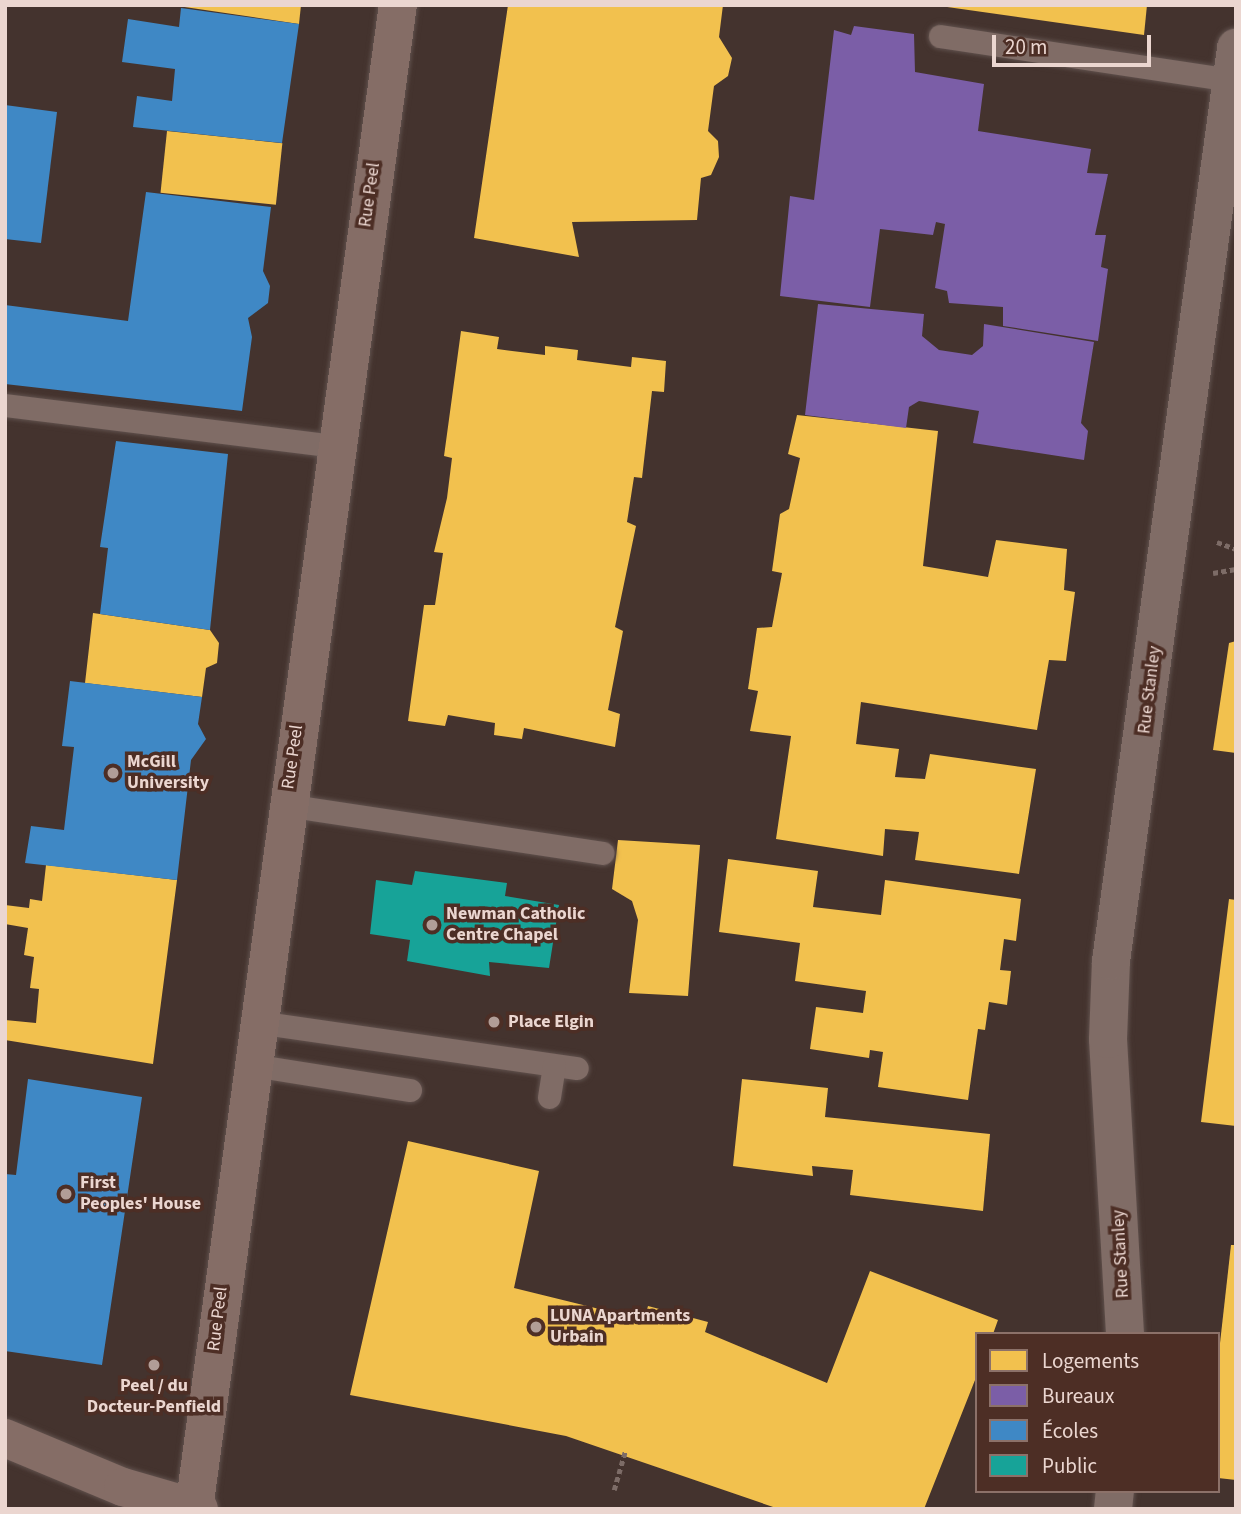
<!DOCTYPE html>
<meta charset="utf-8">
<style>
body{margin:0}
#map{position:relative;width:1241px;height:1514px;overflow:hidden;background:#44332e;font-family:"Source Sans 3",sans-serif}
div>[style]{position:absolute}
.homes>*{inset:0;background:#f2c14e;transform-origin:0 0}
.offices>*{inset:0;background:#7b5ea7}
.schools>*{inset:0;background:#3f88c5}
.public>*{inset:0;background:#17a398}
.path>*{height:4.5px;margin-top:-2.25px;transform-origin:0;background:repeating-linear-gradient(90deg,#7d6c67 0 5px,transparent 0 8.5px)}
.roads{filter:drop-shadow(0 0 2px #60514d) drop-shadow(0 0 2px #60514d)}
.lane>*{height:23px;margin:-11.5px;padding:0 11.5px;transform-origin:11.5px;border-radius:11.5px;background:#806c66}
.street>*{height:38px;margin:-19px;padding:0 19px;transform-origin:19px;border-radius:19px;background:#806c66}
.secondary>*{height:38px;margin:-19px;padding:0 19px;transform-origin:19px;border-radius:19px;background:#856d66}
.dots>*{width:19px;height:19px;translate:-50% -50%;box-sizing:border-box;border:4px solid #4d2e25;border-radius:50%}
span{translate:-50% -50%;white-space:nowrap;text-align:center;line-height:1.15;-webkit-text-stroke:7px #4d2e25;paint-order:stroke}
.street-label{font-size:18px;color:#ebd6d0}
.poi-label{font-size:18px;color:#ebd6d0;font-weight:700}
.left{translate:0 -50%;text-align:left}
.frame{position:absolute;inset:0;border:7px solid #ebd6d0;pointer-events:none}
.legend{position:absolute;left:975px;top:1332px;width:245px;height:161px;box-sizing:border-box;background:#4d2e25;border:2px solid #8c7169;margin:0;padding:9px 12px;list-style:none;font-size:21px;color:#ebd6d0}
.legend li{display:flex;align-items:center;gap:14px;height:35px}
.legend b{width:35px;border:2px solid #8c7169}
.scale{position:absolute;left:992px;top:35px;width:159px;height:32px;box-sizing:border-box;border:4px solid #ebd6d0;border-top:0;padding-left:9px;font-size:21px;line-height:24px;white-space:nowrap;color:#ebd6d0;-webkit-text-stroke:5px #4d2e25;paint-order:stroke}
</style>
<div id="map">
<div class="homes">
<i style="clip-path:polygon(171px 5px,301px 5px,299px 24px)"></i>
<i style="clip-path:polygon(508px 5px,723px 5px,719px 37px,732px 58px,728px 76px,714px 86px,708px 131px,718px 141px,719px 157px,711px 175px,701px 178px,697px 220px,572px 222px,579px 257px,474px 238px)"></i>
<i style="clip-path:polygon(933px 5px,1147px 5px,1144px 35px)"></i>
<i style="left:167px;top:131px;width:116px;height:62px;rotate:6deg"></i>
<i style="clip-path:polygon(461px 331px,499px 337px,497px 349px,545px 355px,545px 346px,578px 350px,577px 360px,631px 367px,632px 357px,666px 361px,664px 392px,652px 391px,642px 478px,634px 477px,627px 522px,636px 526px,615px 627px,623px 631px,608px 710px,620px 714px,615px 747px,524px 728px,522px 739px,494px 735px,495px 723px,448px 715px,445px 726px,408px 721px,424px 605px,435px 605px,443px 553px,434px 552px,447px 498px,452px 458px,444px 456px)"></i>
<i style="clip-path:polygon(797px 415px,938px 431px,923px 566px,988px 577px,996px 540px,1067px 549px,1064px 590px,1075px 592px,1066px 661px,1049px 660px,1037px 730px,861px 702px,856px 744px,899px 749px,895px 777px,925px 779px,930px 754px,1036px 769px,1019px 874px,915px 860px,919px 832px,885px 829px,883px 856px,776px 839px,791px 736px,750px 731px,758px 691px,748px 689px,757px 628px,772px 627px,782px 573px,772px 571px,780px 514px,789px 509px,800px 458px,788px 454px)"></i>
<i style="clip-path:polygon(93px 613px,210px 630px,219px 643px,217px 663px,206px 668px,202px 697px,85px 683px)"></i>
<i style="clip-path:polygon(1236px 641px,1236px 753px,1213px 750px,1229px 643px)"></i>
<i style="clip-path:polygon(618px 840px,700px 845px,688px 996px,629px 993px,638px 920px,632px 901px,612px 889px)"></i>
<i style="clip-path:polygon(728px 859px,818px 871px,813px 907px,881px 915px,885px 880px,1021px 899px,1016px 941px,1004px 939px,1000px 970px,1011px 971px,1007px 1005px,989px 1002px,985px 1030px,978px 1029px,968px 1100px,878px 1087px,883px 1052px,870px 1050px,869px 1058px,810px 1049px,816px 1007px,863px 1013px,866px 991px,795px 981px,800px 943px,719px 932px)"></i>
<i style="clip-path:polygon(46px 865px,177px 880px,153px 1064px,5px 1040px,5px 1020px,36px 1023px,39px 989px,30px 988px,34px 957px,24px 955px,28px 928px,5px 924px,5px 905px,29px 908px,30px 899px,42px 901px)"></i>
<i style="clip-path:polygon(1229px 899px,1236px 900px,1236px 1126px,1201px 1122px)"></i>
<i style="clip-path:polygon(742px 1079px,828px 1088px,825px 1117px,990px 1134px,983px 1211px,850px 1195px,853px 1170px,812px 1166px,813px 1176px,733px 1166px)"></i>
<i style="clip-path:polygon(408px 1141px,539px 1171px,514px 1288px,644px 1320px,648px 1306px,708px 1322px,705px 1332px,827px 1383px,870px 1271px,998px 1320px,993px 1334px,977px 1334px,977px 1375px,924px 1509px,779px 1509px,566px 1436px,350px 1395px)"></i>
<i style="clip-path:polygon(1231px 1245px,1236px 1245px,1236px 1480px,1218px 1478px,1218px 1361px)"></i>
</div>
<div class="offices">
<i style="clip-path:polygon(854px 26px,914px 34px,915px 72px,984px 84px,978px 131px,1091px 149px,1087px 173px,1108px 174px,1095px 235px,1106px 235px,1101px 267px,1108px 269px,1098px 341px,1003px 326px,1003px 307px,949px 303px,947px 291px,935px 288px,945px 224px,936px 222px,933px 235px,880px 229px,870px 307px,780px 296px,790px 196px,814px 200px,834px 30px,851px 35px)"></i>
<i style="clip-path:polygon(818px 304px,924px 314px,922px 336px,939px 350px,972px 355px,983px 346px,984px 324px,1094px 342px,1081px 423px,1088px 431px,1084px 460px,973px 443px,979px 411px,919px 401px,909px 407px,906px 428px,805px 415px)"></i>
</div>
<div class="schools">
<i style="clip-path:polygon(181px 8px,299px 24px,282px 143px,133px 127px,137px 96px,172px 101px,175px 69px,122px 62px,128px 19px,179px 27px)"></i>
<i style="clip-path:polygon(5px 105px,57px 112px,41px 243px,5px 239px)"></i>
<i style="clip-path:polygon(146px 192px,271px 207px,263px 271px,270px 286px,268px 303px,248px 318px,252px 337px,242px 411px,5px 384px,5px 305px,128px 321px)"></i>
<i style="clip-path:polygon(116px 441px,228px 454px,210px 630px,100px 614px,108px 548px,100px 547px)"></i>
<i style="clip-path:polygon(70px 681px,202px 697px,198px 724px,206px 739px,191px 760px,177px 880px,25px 863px,31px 826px,64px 830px,74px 747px,62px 746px)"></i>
<i style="clip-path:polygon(28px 1079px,142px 1097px,102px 1365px,5px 1351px,5px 1174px,16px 1175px)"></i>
</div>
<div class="public">
<i style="clip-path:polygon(415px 871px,507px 883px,505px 896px,559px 905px,549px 968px,489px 962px,490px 976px,407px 961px,410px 940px,370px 934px,376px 880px,412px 885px)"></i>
</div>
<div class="path">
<i style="left:1217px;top:542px;width:20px;rotate:20deg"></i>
<i style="left:1213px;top:573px;width:23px;rotate:-10deg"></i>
<i style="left:614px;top:1490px;width:40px;rotate:-74deg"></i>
</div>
<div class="roads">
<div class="lane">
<i style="left:940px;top:36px;width:294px;rotate:8.6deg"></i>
<i style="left:5px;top:405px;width:332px;rotate:7.1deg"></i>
<i style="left:286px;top:805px;width:320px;rotate:8.6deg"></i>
<i style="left:257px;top:1022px;width:323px;rotate:8.2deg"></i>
<i style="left:252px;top:1065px;width:160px;rotate:9deg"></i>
<i style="left:549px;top:1097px;width:32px;rotate:-81deg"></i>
</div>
<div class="street">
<i style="left:1125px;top:1334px;width:295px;rotate:-93.3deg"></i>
<i style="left:1108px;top:1039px;width:78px;rotate:-87.8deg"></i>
<i style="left:1111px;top:961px;width:922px;rotate:-82.2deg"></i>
<i style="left:1113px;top:1509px;width:18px;rotate:-84deg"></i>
</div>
<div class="secondary">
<i style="left:5px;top:1438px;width:128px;rotate:22.6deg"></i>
<i style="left:123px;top:1487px;width:79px;rotate:16.1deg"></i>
<i style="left:194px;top:1509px;width:1518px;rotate:-82.28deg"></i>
</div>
</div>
<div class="dots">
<i style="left:113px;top:773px;background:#b19d97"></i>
<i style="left:432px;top:925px;background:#b19d97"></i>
<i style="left:494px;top:1022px;background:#b19d97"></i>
<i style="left:66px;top:1194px;background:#b19d97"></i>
<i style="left:536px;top:1327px;background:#b19d97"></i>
<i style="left:154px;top:1365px;background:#b19d97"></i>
</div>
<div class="street-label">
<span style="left:370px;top:195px;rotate:-82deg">Rue Peel</span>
<span style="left:1150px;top:690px;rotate:-83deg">Rue Stanley</span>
<span style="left:293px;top:757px;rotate:-82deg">Rue Peel</span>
<span style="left:1121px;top:1254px;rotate:-93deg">Rue Stanley</span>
<span style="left:218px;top:1319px;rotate:-83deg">Rue Peel</span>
</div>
<div class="poi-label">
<span class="left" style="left:127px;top:773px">McGill<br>University</span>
<span class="left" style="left:446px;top:925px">Newman Catholic<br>Centre Chapel</span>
<span class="left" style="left:508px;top:1022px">Place Elgin</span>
<span class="left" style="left:80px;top:1194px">First<br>Peoples' House</span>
<span class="left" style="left:550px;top:1327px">LUNA Apartments<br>Urbain</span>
<span style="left:154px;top:1397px">Peel / du<br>Docteur-Penfield</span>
</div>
<div class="frame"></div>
<ul class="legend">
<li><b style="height:19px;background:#f2c14e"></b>Logements</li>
<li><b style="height:19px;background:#7b5ea7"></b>Bureaux</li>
<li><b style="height:19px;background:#3f88c5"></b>Écoles</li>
<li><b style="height:19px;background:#17a398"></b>Public</li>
</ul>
<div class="scale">20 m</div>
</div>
